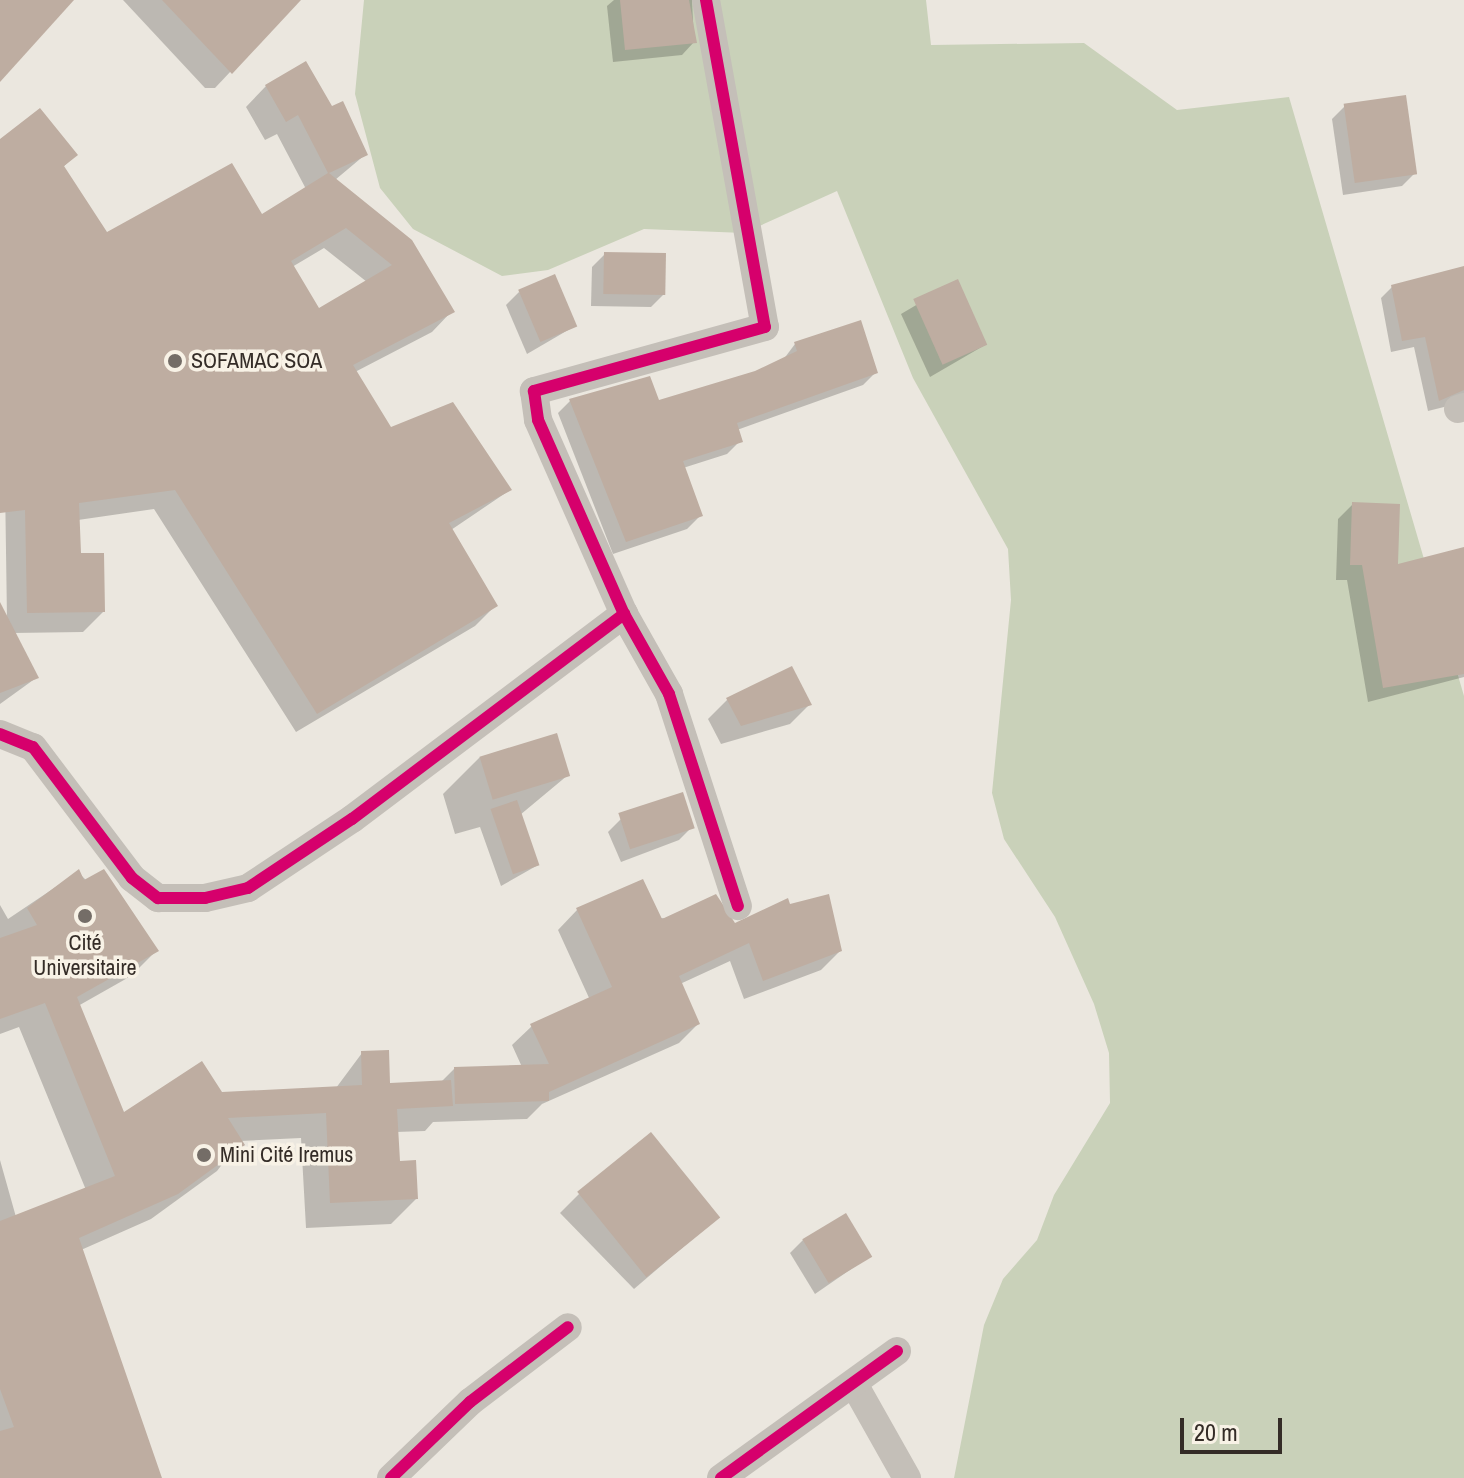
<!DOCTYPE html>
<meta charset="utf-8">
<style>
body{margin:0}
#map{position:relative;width:1464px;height:1478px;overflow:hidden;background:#ebe7df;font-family:"Archivo Narrow",sans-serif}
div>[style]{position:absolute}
.green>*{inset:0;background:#c9d1b9}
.shadow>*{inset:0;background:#0003}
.building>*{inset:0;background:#beada1;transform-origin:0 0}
.street>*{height:28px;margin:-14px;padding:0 14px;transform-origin:14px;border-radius:14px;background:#c4bfb8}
.cycleway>*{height:12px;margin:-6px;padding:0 6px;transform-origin:6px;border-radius:6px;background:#d6006c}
.dots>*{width:22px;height:22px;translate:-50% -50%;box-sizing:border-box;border:4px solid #f8f2e6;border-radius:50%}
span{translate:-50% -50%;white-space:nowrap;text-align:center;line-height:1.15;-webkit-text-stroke:7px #f8f2e6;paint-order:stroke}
.poi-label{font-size:22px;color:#342c27}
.left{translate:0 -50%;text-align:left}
.scale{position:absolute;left:1180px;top:1418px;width:102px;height:36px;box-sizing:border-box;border:4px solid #342c27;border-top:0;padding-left:10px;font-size:24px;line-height:28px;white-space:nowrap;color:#342c27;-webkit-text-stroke:6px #f8f2e6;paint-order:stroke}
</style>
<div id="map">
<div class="green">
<i style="clip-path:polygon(364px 0,926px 0,931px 45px,1084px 43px,1177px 110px,1289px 97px,1464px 696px,1464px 1478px,954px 1478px,984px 1325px,1003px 1279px,1037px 1240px,1054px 1195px,1110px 1103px,1109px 1053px,1094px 1004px,1055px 917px,1004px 839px,992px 793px,1011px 600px,1008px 549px,913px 378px,837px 191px,744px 233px,644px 229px,548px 270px,502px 276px,413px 229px,380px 188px,355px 94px)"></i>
</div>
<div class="shadow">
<i style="clip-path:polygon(123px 0,298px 0,215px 88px,205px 88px)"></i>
<i style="clip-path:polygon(614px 0,692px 0,694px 42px,682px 55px,613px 62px,607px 6px)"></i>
<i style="clip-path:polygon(evenodd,266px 86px,331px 109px,366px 154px,335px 180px,452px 311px,432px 332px,355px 372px,390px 430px,510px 490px,451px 530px,496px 605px,475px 626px,296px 732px,154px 509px,78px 520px,79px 555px,103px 612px,83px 632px,13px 633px,36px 678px,0 704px,0 607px,7px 620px,0 142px,76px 155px,62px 168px,107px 235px,262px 217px,306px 189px,277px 134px,265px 140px,246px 107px,266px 86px,324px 248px,367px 282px,318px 311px,292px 267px,324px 248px)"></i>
<i style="clip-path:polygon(1345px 106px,1415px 173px,1402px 186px,1343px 195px,1332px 119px)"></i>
<i style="clip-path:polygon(605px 254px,664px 294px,651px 307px,591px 306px,592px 267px)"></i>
<i style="clip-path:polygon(1464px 268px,1464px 402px,1428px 411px,1414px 347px,1391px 352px,1381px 298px,1392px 287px)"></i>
<i style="clip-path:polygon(957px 281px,985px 345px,930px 377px,901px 314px)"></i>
<i style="clip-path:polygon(519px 292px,575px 326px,527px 354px,506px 305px)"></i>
<i style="clip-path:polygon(795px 344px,876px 372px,863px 385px,737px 430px,740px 441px,727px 454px,683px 468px,700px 516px,687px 529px,613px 554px,558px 413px,570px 401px,658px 403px,756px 373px,783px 360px)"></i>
<i style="clip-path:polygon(1353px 504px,1396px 566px,1464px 549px,1464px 677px,1368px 702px,1347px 580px,1336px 580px,1338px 519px)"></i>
<i style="clip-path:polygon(727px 700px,810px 704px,790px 724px,721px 744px,708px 719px)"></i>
<i style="clip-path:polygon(480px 757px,568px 775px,520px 815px,538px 865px,501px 886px,480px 827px,455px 834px,443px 794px)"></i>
<i style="clip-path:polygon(621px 819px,692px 827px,679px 840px,621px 862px,608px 832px)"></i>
<i style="clip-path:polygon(78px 872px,156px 951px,131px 976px,78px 1006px,123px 1115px,221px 1094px,336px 1088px,362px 1053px,388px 1085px,441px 1082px,454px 1069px,522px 1067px,512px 1045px,532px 1026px,590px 1000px,558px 930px,577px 910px,735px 925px,789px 906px,840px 951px,821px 970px,744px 999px,730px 961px,680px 984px,698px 1024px,679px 1043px,542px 1104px,527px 1119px,433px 1122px,425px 1131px,396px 1132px,398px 1163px,416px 1199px,391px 1224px,306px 1228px,301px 1138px,240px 1141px,217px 1171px,151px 1219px,81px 1250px,160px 1478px,0 1478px,0 1160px,16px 1217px,86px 1190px,19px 1027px,0 1034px,0 905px,8px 919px)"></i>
<i style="clip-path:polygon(579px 1194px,718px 1217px,634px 1289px,560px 1213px)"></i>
<i style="clip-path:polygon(803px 1240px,870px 1256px,815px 1294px,790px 1253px)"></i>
</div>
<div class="building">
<i style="clip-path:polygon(0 0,74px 0,0 82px)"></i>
<i style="clip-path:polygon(162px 0,301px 0,232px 74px)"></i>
<i style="clip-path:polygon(620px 0,689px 0,697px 43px,625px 50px)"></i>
<i style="clip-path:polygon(evenodd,306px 61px,332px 106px,343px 101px,368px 155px,329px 173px,412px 240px,455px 312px,353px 365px,391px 427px,453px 402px,512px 490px,449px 523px,498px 606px,317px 714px,175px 490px,79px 503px,81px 553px,104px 553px,105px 612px,27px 613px,25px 510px,0 513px,0 139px,40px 108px,78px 155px,64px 166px,107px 232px,232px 163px,262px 214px,328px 173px,298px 115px,286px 122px,265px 85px,306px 61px,346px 228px,392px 265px,319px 308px,291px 261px,346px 228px)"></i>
<i style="left:1406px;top:95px;width:80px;height:63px;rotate:82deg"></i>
<i style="left:604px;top:252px;width:62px;height:42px;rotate:1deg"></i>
<i style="clip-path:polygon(1464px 266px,1464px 390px,1439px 401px,1425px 337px,1402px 341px,1391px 285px)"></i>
<i style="left:555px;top:274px;width:57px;height:40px;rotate:67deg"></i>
<i style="left:958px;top:279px;width:72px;height:49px;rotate:66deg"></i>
<i style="clip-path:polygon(861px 320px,878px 373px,737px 423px,743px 442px,683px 461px,703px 516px,626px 542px,569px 399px,650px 376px,659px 400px,755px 371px,797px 351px,794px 342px)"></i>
<i style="clip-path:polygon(1352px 502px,1400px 504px,1398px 564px,1464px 547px,1464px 674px,1383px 688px,1362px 565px,1350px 565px)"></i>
<i style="clip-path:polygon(0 602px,39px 678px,0 693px)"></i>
<i style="clip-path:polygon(792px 666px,812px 705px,741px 726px,726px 698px)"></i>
<i style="left:557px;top:733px;width:45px;height:81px;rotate:73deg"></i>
<i style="left:683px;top:792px;width:38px;height:68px;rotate:72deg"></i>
<i style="left:517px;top:800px;width:69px;height:28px;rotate:71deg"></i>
<i style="clip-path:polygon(79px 869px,84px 880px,104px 869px,159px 951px,77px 997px,124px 1112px,202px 1061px,222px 1092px,362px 1085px,361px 1051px,389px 1050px,390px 1083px,451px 1080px,453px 1106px,397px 1109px,400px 1161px,416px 1160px,418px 1199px,330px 1203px,326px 1113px,228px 1118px,245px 1145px,178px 1194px,79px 1238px,162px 1478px,0 1478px,0 1431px,14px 1427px,0 1389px,0 1221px,115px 1176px,45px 1003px,0 1019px,0 938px,37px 925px,27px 908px)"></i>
<i style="clip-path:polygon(643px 879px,662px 919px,716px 894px,735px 923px,788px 898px,790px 904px,829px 894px,842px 951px,763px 981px,749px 943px,679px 976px,700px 1024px,549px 1092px,549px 1101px,455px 1104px,454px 1067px,549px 1064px,530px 1024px,612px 987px,576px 908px)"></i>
<i style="left:651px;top:1132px;width:110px;height:95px;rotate:51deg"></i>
<i style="left:846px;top:1213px;width:51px;height:51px;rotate:59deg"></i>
</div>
<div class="street">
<i style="left:706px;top:0;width:332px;rotate:79.8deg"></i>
<i style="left:765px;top:327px;width:240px;rotate:164.5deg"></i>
<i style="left:534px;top:391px;width:29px;rotate:82deg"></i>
<i style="left:538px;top:420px;width:212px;rotate:66.1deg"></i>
<i style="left:624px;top:614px;width:92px;rotate:60.6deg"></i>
<i style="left:669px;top:694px;width:223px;rotate:72deg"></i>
<i style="left:1458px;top:409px;width:6px;rotate:-18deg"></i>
<i style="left:0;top:734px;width:35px;rotate:22deg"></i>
<i style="left:33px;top:747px;width:164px;rotate:52.9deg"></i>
<i style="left:132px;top:878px;width:33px;rotate:38deg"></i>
<i style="left:158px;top:898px;width:47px"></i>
<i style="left:205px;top:898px;width:44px;rotate:-13.1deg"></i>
<i style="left:248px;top:888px;width:125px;rotate:-33.6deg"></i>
<i style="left:352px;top:819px;width:341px;rotate:-37deg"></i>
<i style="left:854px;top:1384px;width:108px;rotate:60.6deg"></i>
<i style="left:391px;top:1478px;width:110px;rotate:-43.9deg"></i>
<i style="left:470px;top:1402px;width:123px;rotate:-37.4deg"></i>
<i style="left:721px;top:1478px;width:217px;rotate:-35.8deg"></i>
</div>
<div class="cycleway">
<i style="left:706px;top:0;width:332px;rotate:79.8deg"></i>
<i style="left:765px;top:327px;width:240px;rotate:164.5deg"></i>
<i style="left:534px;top:391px;width:29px;rotate:82deg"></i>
<i style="left:538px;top:420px;width:212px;rotate:66.1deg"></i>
<i style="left:624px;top:614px;width:92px;rotate:60.6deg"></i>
<i style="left:669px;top:694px;width:223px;rotate:72deg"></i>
<i style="left:0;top:734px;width:35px;rotate:22deg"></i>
<i style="left:33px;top:747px;width:164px;rotate:52.9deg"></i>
<i style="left:132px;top:878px;width:33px;rotate:38deg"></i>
<i style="left:158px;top:898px;width:47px"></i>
<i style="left:205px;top:898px;width:44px;rotate:-13.1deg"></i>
<i style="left:248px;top:888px;width:125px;rotate:-33.6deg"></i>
<i style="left:352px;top:819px;width:341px;rotate:-37deg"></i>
<i style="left:391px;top:1478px;width:110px;rotate:-43.9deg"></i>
<i style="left:470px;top:1402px;width:123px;rotate:-37.4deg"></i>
<i style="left:721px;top:1478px;width:217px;rotate:-35.8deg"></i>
</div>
<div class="dots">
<i style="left:175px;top:361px;background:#746d67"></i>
<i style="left:85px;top:916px;background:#746d67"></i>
<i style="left:204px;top:1155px;background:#746d67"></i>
</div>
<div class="poi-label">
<span class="left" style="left:191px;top:361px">SOFAMAC SOA</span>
<span style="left:85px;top:955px">Cité<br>Universitaire</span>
<span class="left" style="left:220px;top:1155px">Mini Cité Iremus</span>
</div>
<div class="scale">20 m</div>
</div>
